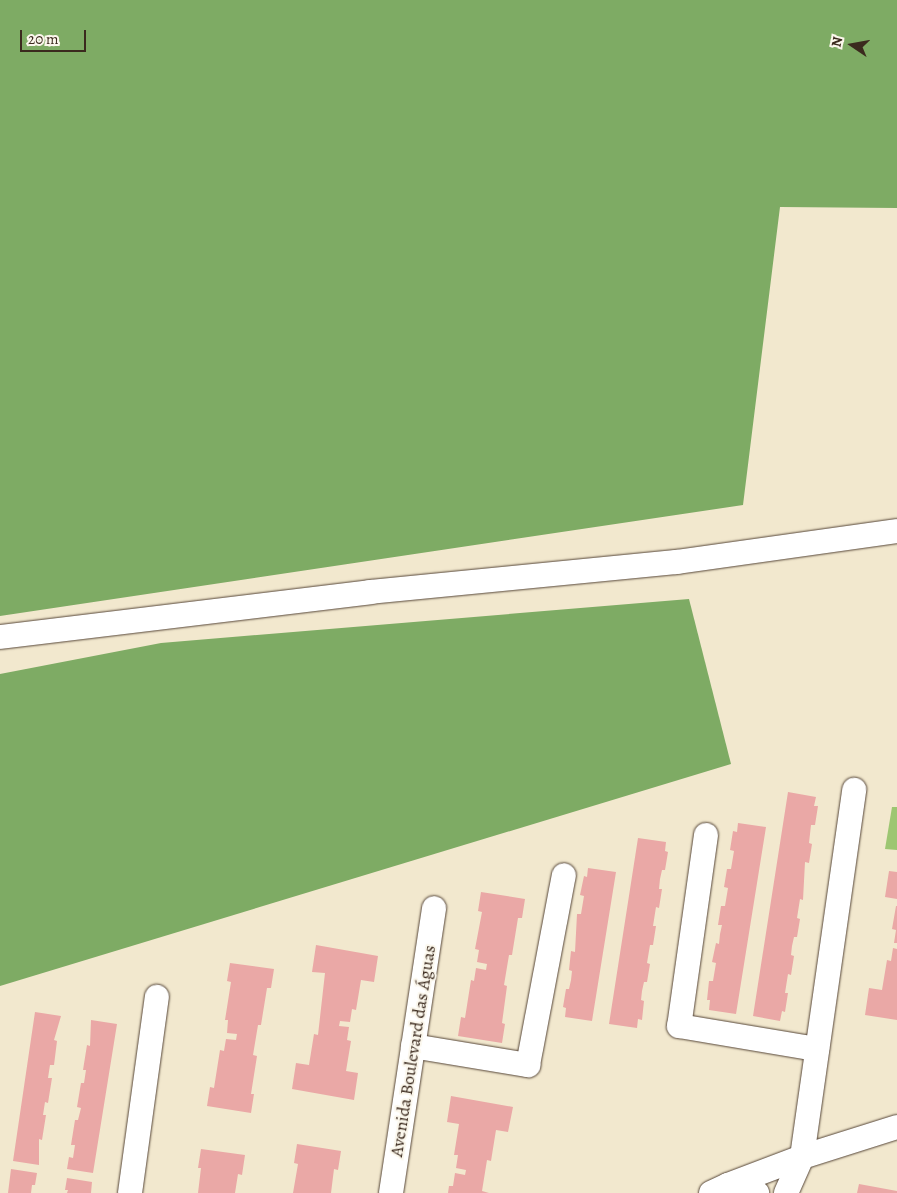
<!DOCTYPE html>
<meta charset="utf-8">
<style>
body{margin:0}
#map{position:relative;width:897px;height:1193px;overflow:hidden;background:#f2e8ce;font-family:Alegreya,serif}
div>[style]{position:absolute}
.green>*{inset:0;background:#9dc672}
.forest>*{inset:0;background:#7eab64}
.building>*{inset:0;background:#eaa8a6}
.roads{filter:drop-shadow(0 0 1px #564638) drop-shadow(0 0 1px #564638)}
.minor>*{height:24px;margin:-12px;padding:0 12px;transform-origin:12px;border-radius:12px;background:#fff}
span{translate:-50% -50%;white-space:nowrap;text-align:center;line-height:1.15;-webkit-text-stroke:4px #fbf7ec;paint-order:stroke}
.street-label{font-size:18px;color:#3b2a1e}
.north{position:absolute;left:827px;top:20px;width:50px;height:50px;-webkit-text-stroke:4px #fbf7ec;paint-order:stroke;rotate:282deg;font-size:14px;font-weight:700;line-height:20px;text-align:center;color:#3b2a1e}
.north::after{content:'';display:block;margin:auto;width:18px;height:22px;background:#3b2a1e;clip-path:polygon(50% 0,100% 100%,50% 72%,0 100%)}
.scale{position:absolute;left:20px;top:30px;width:66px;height:22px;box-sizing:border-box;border:2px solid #3b2a1e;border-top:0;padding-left:6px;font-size:15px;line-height:18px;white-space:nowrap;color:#3b2a1e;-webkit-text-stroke:4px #fbf7ec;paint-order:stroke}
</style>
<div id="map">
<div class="green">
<i style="clip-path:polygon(892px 807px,897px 807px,897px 850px,885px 849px)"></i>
</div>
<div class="forest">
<i style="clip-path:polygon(0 0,897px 0,897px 208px,780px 207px,743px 505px,0 616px)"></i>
<i style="clip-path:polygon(689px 599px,731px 764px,0 986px,0 674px,161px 643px)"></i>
</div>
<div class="building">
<i style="clip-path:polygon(788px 792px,816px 797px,814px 806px,818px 806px,815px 825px,811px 825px,809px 843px,812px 844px,809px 863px,805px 862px,803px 900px,800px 899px,797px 918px,800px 919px,797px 937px,794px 937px,792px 946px,791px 955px,794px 956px,791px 975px,788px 974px,785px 993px,788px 993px,785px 1012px,782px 1011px,780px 1021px,753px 1016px)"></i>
<i style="clip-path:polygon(738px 823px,766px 827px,736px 1014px,709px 1010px,710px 1000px,707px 1000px,709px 981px,713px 981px,716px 963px,712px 962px,716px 943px,719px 944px,720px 934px,722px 925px,718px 925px,721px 906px,725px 906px,728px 888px,724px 887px,727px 869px,731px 869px,734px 851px,730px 850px,733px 831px,737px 832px)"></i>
<i style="clip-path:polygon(638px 838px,666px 842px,665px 851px,668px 852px,665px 870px,662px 870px,660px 879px,659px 889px,662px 889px,659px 908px,656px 907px,653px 926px,656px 926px,653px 945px,650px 945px,647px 963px,650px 964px,647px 982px,644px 982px,642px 991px,641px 1000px,644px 1001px,642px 1020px,638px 1019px,637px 1028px,609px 1024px)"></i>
<i style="clip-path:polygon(588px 868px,616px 872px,592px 1021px,565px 1017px,566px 1008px,563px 1007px,566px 989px,569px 989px,571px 980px,572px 971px,569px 970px,571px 951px,575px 952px,577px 914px,581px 914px,584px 896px,580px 895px,584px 876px,587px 877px)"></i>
<i style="clip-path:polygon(889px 871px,897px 872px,897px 899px,885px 897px)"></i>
<i style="clip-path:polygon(481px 892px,525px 899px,522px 918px,518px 918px,512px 955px,509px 955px,504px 985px,507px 986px,502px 1023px,505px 1024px,502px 1043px,458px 1036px,461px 1017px,465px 1018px,471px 980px,474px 981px,476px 968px,486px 970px,487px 964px,477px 962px,479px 950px,475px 949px,482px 912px,478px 911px)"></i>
<i style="clip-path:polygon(896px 906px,897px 906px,897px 943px,894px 943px,896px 930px,892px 929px)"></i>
<i style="clip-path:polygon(316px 945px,378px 956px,374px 982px,361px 980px,356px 1010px,352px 1009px,350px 1022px,340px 1021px,339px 1026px,349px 1027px,347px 1040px,351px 1041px,346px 1071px,358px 1073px,354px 1100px,292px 1089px,296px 1063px,309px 1065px,314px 1034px,318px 1035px,325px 973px,312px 972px)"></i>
<i style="clip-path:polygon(893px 948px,897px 949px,897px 1020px,865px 1015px,869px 988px,882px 990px,887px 960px,891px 961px)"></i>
<i style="clip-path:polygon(230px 963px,274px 969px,271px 988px,267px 988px,261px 1025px,258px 1025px,253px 1055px,257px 1056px,251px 1094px,254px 1094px,251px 1113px,207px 1106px,210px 1087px,214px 1088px,220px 1050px,224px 1051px,226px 1039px,236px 1040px,237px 1034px,227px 1033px,228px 1020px,225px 1020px,231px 982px,227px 981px)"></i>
<i style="clip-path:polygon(35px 1012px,61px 1016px,54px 1040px,57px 1041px,54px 1065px,50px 1065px,48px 1078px,52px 1078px,48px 1103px,45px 1102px,43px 1115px,46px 1115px,42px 1140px,39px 1139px,39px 1165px,13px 1161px)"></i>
<i style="clip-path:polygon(91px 1020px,117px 1024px,93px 1173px,67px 1169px,69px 1157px,73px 1158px,75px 1145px,71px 1145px,75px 1120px,78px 1120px,81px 1108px,77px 1107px,81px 1083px,84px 1083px,86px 1070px,83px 1070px,87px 1045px,90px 1046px)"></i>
<i style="clip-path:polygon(451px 1096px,513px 1107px,508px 1132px,496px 1130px,491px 1161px,487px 1160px,482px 1191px,489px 1193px,448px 1193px,449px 1186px,453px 1186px,455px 1173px,465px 1175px,466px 1170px,456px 1168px,458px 1155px,454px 1155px,459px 1124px,447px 1122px)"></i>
<i style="clip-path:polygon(297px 1144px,341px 1151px,338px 1170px,334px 1169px,331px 1193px,293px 1193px,298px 1164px,294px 1163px)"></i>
<i style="clip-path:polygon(201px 1149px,245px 1155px,242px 1175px,238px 1174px,235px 1193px,198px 1193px,201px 1168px,198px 1168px)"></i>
<i style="clip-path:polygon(11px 1169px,37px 1173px,35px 1185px,32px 1185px,31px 1193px,8px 1193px)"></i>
<i style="clip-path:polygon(67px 1178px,92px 1182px,91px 1193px,67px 1193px,68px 1190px,65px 1190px)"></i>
<i style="clip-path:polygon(859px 1184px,897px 1191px,897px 1193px,857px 1193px)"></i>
</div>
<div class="roads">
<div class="minor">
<i style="left:0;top:637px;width:373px;rotate:-6.9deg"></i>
<i style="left:370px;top:592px;width:308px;rotate:-5.6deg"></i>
<i style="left:677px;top:562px;width:222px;rotate:-8deg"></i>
<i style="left:706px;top:835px;width:193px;rotate:98deg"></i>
<i style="left:679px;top:1026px;width:140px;rotate:9.5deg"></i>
<i style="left:413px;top:1046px;width:117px;rotate:9.4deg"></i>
<i style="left:528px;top:1065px;width:193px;rotate:-79.3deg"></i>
<i style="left:728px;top:1185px;width:79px;rotate:-20.7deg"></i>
<i style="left:802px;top:1157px;width:100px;rotate:-17.5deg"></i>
<i style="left:130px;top:1193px;width:198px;rotate:-82.2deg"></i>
<i style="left:391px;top:1193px;width:288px;rotate:-81.4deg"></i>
<i style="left:711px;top:1193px;width:19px;rotate:-25deg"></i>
<i style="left:728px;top:1185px;width:12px"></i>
<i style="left:740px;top:1185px;width:19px;rotate:25deg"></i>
<i style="left:786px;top:1193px;width:39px;rotate:-66deg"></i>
<i style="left:802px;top:1157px;width:371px;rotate:-81.9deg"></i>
</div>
</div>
<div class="street-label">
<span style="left:413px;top:1051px;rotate:-81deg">Avenida Boulevard das Águas</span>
</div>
<div class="north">N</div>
<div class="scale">20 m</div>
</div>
